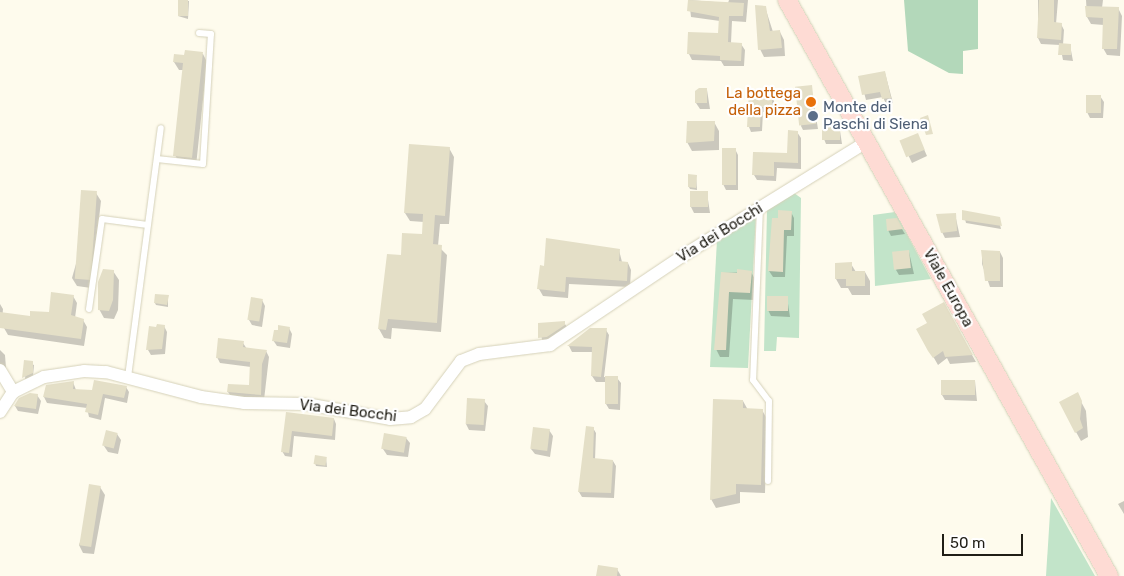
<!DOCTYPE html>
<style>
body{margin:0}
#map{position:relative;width:1124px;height:576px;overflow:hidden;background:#fefbed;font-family:Rubik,sans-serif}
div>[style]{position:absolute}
.green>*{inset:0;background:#c2e4c9}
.forest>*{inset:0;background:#b3d8ba}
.shadow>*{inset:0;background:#0003}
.building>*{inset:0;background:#e4dfc7;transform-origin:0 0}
.roads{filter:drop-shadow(0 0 1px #d5d1b9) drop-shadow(0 0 1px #d5d1b9)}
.service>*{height:6px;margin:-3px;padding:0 3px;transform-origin:3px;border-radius:3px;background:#fff}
.minor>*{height:12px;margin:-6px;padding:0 6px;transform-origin:6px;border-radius:6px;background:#fff}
.secondary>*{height:18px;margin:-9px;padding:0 9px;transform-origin:9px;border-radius:9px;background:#fedbd4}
.dots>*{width:14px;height:14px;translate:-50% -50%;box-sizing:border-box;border:2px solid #fff;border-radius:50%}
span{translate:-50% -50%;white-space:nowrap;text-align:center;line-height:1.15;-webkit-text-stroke:4.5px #fff;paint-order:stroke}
.food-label{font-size:15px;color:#c56008}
.right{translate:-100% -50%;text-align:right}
.service-label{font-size:15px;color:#4e5e75}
.left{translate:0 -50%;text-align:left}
.street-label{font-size:15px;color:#201e16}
.scale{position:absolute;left:942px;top:534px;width:81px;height:22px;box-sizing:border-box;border:2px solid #201e16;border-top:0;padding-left:6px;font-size:15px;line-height:18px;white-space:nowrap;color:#201e16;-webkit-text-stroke:4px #fff;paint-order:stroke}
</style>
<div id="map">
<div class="green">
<i style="clip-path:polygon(794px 193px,801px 198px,799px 338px,777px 337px,776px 351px,764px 351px,767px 209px)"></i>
<i style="clip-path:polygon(895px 212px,931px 279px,875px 286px,873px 215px)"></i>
<i style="clip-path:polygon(756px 215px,748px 368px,710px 367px,717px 240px)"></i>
<i style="clip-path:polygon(1051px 498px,1095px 576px,1046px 576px)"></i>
</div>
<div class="forest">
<i style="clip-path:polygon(904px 0,978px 0,978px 49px,963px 51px,963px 74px,949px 73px,908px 51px)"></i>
</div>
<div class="shadow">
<i style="clip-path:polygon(179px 0,189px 1px,188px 19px,178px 16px)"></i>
<i style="clip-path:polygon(689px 0,728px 3px,729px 0,748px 0,746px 22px,732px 21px,731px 43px,741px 44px,745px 50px,744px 66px,724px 66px,721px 61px,692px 60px,689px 54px,690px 33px,719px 34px,720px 21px,691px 17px)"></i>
<i style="clip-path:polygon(1038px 0,1058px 0,1056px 24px,1061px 24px,1064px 30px,1063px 45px,1070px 45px,1073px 61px,1063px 60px,1060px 45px,1041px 44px,1038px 38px)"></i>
<i style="clip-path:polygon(1086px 0,1103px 0,1102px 8px,1118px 8px,1122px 16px,1120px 56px,1107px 55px,1103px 48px,1104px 25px,1091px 24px,1087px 17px)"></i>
<i style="clip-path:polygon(765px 7px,773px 32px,780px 32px,784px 40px,785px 56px,764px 57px,760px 49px)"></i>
<i style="clip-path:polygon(203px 54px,207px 62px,196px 166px,180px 164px,175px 155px,184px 70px,179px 70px,174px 62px,185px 56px)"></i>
<i style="clip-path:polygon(885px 73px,893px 103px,886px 104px,883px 97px,866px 100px,860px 77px)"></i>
<i style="clip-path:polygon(811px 86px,818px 129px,803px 130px,801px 126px)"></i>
<i style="clip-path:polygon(707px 90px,710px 109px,700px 109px,696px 103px)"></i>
<i style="clip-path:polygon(750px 90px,772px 91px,774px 96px,774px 112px,763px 112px,762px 131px,751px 132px,749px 127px)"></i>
<i style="clip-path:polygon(1100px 96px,1104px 102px,1103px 118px,1090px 118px,1087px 112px)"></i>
<i style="clip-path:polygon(714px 122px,719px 131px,719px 150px,692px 151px,687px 142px)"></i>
<i style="clip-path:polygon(839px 124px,842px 144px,826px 144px,824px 139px)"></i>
<i style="clip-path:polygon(797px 132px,801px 138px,801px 169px,777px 168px,776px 181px,757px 180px,754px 175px,754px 153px,788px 154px)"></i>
<i style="clip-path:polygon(920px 140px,927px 156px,912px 163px,902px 142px)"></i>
<i style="clip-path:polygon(449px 148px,454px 157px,449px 224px,440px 224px,438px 246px,447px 255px,441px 332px,392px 328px,391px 339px,384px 338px,379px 329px,402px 256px,423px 235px,424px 222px,410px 221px,405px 213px)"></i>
<i style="clip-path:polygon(735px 149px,738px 155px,738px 190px,726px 190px,723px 184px)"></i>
<i style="clip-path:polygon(696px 176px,697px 190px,690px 189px,689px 187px)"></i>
<i style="clip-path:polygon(96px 193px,101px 201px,91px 288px,77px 286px,72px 278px)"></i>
<i style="clip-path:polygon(707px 193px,710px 213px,694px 213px,691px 207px)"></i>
<i style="clip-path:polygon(963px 211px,999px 220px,1001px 229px,966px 223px)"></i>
<i style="clip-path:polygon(791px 212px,794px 218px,794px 236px,787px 236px,785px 277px,773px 277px,769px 271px,773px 220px,779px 220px)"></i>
<i style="clip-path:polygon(955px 214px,960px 237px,945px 238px,942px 232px)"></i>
<i style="clip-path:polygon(896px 219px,905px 234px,891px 236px,888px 230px)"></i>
<i style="clip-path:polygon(619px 250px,622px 262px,628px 263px,631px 270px,630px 287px,569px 284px,568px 298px,543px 296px,539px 289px,546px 267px)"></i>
<i style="clip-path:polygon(982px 251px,1000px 252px,1003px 258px,1003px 287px,990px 287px,982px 264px)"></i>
<i style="clip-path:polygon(909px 252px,914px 274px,899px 275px,896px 270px)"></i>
<i style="clip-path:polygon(836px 264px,851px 264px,856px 272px,865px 272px,870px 281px,870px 295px,852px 295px,848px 288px,841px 288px,836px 279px)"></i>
<i style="clip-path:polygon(113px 271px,119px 280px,118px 310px,114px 319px,104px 318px,99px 309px)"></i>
<i style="clip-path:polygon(751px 272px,755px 279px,754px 300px,733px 299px,729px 357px,720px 357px,716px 349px,722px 273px)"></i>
<i style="clip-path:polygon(73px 296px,77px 303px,75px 318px,83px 320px,87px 327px,84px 346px,8px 335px,4px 328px,50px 314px)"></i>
<i style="clip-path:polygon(168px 297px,168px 307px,156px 305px,155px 303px)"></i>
<i style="clip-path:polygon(787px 297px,790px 317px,771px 316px,768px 310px)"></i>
<i style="clip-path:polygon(262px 300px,265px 306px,262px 327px,252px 325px,249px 320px)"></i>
<i style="clip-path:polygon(0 304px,3px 309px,2px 321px,0 321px)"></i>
<i style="clip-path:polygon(943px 304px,976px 362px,950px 364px,947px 358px,938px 365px,918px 330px,929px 324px)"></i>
<i style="clip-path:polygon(564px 323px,568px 328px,543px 344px,539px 325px)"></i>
<i style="clip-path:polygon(164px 326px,167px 332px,165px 354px,151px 355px,148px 350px)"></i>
<i style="clip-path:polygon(289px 328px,292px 334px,290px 348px,277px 346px,273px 340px)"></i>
<i style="clip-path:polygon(590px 329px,606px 330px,609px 335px,604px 377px,617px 378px,621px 383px,620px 410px,609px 409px,606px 404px,606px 382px,596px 382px,592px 376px,593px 352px,572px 352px,569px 346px)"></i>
<i style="clip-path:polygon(243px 343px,247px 349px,266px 351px,269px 357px,264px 400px,232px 398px,228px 392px,229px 385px,250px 386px,251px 367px,220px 363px,217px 357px)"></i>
<i style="clip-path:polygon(0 350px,5px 355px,6px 368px,0 369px)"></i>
<i style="clip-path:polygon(26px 362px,34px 365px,33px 376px,25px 380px)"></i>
<i style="clip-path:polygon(975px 381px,977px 401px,945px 400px,942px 395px)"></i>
<i style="clip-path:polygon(73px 382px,76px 390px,93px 392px,126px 387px,129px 392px,127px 403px,105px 398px,101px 420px,89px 417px,87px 408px,47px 403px,44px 397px,46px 387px)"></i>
<i style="clip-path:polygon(1077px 394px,1086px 411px,1088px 437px,1081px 441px,1076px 432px)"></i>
<i style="clip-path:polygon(37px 395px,41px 401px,38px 414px,18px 411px,15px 406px)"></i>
<i style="clip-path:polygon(484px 401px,488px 406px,485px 431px,469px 430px,466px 424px)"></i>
<i style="clip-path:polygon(743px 401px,748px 410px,762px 410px,767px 419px,765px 493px,740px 492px,740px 503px,716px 508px,711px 499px)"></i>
<i style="clip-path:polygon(287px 413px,334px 419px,336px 424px,335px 440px,294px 436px,292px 457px,285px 456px,282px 451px)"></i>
<i style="clip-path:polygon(593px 428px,596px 433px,595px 460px,613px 461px,616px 466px,614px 498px,582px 497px,579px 492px)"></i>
<i style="clip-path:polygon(549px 430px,553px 436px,550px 457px,535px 454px,531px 449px)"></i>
<i style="clip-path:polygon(117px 434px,121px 440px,118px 454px,108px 452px,104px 446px)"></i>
<i style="clip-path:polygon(406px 438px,410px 443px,408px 457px,387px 455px,383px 449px)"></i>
<i style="clip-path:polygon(326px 458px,327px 467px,316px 466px,315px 463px)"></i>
<i style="clip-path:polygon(100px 487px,105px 495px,94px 554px,83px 553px,79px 545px)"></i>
<i style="clip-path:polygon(1124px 501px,1124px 514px,1118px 504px)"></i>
<i style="clip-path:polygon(617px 569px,621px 576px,598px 576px)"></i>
</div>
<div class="building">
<i style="left:178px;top:0;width:10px;height:16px"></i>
<i style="clip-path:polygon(688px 0,744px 3px,743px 16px,729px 16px,728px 42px,742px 43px,741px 61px,720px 60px,720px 56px,687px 54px,688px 32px,718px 33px,719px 17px,687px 11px)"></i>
<i style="clip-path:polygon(1039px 0,1054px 0,1054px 22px,1062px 23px,1061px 40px,1037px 38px)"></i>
<i style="clip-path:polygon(755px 5px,766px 6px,770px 31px,780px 30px,782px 48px,758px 50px)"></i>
<i style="clip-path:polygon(1085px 6px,1119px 7px,1117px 49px,1102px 49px,1103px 18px,1086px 17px)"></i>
<i style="clip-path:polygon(1059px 43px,1071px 44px,1071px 55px,1058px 55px)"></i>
<i style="clip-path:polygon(185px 50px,203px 52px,192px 158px,173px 156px,183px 63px,173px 62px,174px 54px,184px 55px)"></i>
<i style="clip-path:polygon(885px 71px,891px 98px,882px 99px,880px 92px,862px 95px,858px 76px)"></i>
<i style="left:812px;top:85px;width:39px;height:17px;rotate:84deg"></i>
<i style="clip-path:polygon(699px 88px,707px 88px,707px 103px,695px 103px,695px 91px)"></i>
<i style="clip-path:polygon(749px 89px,772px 90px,772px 107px,761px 107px,760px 127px,747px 127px)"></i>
<i style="left:1086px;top:95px;width:15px;height:18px"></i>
<i style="clip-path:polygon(928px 115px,933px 134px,926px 135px,920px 118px)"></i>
<i style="clip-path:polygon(687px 121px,715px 121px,714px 141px,686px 143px)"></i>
<i style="left:822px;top:123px;width:18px;height:17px"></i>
<i style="clip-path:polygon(788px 130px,798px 131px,798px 163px,774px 162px,774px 176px,752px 175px,753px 152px,787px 153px)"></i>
<i style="left:918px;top:133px;width:18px;height:20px;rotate:68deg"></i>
<i style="clip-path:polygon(409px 144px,450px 147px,445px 216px,435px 215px,433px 244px,442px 245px,437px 323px,388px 319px,386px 330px,378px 329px,387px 254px,401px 255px,402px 233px,422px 234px,423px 214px,404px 213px)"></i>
<i style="left:722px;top:148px;width:14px;height:37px"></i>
<i style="clip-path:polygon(688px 174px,697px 175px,696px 188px,688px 187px)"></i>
<i style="left:81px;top:190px;width:16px;height:89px;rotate:4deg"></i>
<i style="left:690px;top:191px;width:18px;height:16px"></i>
<i style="clip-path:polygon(778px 210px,792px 211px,791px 230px,784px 230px,783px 272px,768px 271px,772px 218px,778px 218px)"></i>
<i style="clip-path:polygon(962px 210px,1000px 217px,1002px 226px,962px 220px)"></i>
<i style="clip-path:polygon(956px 213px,957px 231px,941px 233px,936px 214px)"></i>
<i style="clip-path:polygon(897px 218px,903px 229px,887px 231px,886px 219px)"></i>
<i style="clip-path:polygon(546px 238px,620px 249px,619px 261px,628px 262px,627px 281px,566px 277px,565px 292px,537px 289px,540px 265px,544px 266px)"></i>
<i style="left:909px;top:250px;width:18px;height:17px;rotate:84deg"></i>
<i style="clip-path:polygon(981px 250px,1000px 251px,1000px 281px,985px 281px)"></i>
<i style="clip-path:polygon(852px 262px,852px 271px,865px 271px,865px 286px,846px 286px,846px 279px,835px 279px,835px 263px)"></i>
<i style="clip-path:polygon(103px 269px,114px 270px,113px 300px,109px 311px,98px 310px,98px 282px)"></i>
<i style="clip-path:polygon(737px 269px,752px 271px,750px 293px,729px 292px,726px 350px,714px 350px,721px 272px,737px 273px)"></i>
<i style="clip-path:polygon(51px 292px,74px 295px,71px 315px,84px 319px,81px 339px,0 328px,0 312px,30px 316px,30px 311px,49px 312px)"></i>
<i style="clip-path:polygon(155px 294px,169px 295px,167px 305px,154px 303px)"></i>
<i style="left:767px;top:296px;width:21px;height:15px"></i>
<i style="left:251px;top:297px;width:12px;height:23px;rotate:9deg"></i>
<i style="clip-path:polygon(944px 302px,973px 355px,945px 357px,943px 351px,933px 358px,928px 351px,916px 329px,927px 323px,922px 314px)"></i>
<i style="clip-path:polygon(565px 321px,565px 325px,547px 337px,538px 338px,538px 323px)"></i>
<i style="clip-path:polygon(157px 324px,165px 325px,162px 349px,146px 350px,149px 326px,156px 327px)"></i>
<i style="clip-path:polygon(278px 325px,290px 327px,287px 343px,272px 341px,274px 330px,278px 330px)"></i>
<i style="clip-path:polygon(590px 328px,607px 328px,601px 377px,591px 376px,592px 347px,567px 346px)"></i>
<i style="clip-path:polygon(218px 338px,244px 341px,243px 347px,267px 350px,262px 364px,261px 395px,227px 392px,228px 384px,249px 385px,250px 362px,216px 358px)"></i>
<i style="clip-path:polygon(24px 360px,33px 361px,33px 373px,22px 378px)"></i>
<i style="left:605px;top:376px;width:13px;height:28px"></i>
<i style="clip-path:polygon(94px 380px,127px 386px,124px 398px,103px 394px,98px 415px,85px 412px,87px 404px,43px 397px,46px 385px,74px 381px,73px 389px,92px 390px)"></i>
<i style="left:941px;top:380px;width:34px;height:15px"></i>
<i style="clip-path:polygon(1078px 392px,1082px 401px,1080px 419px,1083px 428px,1075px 433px,1059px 402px)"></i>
<i style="clip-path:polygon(30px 393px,38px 394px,36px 409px,14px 406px,19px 398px)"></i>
<i style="left:467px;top:398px;width:18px;height:26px;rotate:3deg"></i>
<i style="clip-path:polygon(713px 399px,743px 400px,743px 408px,763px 409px,761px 485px,736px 484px,736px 494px,710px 500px)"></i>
<i style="clip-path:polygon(286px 412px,334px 418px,332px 436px,292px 431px,289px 453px,281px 452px)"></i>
<i style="clip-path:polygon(586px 426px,594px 427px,593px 458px,613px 460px,611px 493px,578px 492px)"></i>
<i style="left:533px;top:427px;width:17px;height:22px;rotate:7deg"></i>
<i style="left:106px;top:430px;width:12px;height:16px;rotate:14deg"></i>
<i style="left:384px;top:433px;width:23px;height:16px;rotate:10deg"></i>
<i style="left:315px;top:455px;width:12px;height:9px;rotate:9deg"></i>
<i style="left:89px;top:484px;width:12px;height:62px;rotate:9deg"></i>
<i style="clip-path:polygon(598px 565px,618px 568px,617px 576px,596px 576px)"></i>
</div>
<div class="roads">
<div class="service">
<i style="left:157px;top:159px;width:46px;rotate:6.2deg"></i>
<i style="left:203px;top:164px;width:130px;rotate:-86.5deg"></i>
<i style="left:211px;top:34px;width:12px;rotate:-175deg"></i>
<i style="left:760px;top:208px;width:172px;rotate:92.3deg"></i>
<i style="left:753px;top:380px;width:26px;rotate:53deg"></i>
<i style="left:769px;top:401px;width:80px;rotate:90.7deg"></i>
<i style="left:89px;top:309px;width:91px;rotate:-81.8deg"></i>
<i style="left:102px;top:219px;width:46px;rotate:7.4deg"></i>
<i style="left:128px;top:377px;width:251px;rotate:-82.5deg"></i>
</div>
<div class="minor">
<i style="left:0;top:370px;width:26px;rotate:59deg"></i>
<i style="left:0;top:412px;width:24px;rotate:-57deg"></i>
<i style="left:13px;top:392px;width:34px;rotate:-26deg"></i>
<i style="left:44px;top:377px;width:40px;rotate:-8.5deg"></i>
<i style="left:84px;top:371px;width:22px;rotate:3deg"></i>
<i style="left:106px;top:372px;width:98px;rotate:14.7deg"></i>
<i style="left:201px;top:397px;width:43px;rotate:7.9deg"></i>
<i style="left:244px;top:403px;width:62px;rotate:0.9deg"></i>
<i style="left:306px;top:404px;width:85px;rotate:10.1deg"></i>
<i style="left:390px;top:419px;width:21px;rotate:-5deg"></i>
<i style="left:411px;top:417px;width:16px;rotate:-30deg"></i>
<i style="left:425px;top:409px;width:60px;rotate:-53.1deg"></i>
<i style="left:461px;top:361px;width:19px;rotate:-21deg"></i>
<i style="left:479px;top:354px;width:72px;rotate:-7.2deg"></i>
<i style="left:550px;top:345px;width:161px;rotate:-33.9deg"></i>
<i style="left:684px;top:255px;width:214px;rotate:-31.8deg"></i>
</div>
<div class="secondary">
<i style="left:787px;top:0;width:660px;rotate:60.79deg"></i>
</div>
</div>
<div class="dots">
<i style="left:811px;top:102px;background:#e8710a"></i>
<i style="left:813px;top:116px;background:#5c6f8a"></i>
</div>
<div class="food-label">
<span class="right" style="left:801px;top:102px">La bottega<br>della pizza</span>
</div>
<div class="service-label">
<span class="left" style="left:823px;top:116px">Monte dei<br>Paschi di Siena</span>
</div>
<div class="street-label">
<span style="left:720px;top:233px;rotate:-32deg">Via dei Bocchi</span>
<span style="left:948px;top:288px;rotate:61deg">Viale Europa</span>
<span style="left:348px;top:411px;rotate:7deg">Via dei Bocchi</span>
</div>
<div class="scale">50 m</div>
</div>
